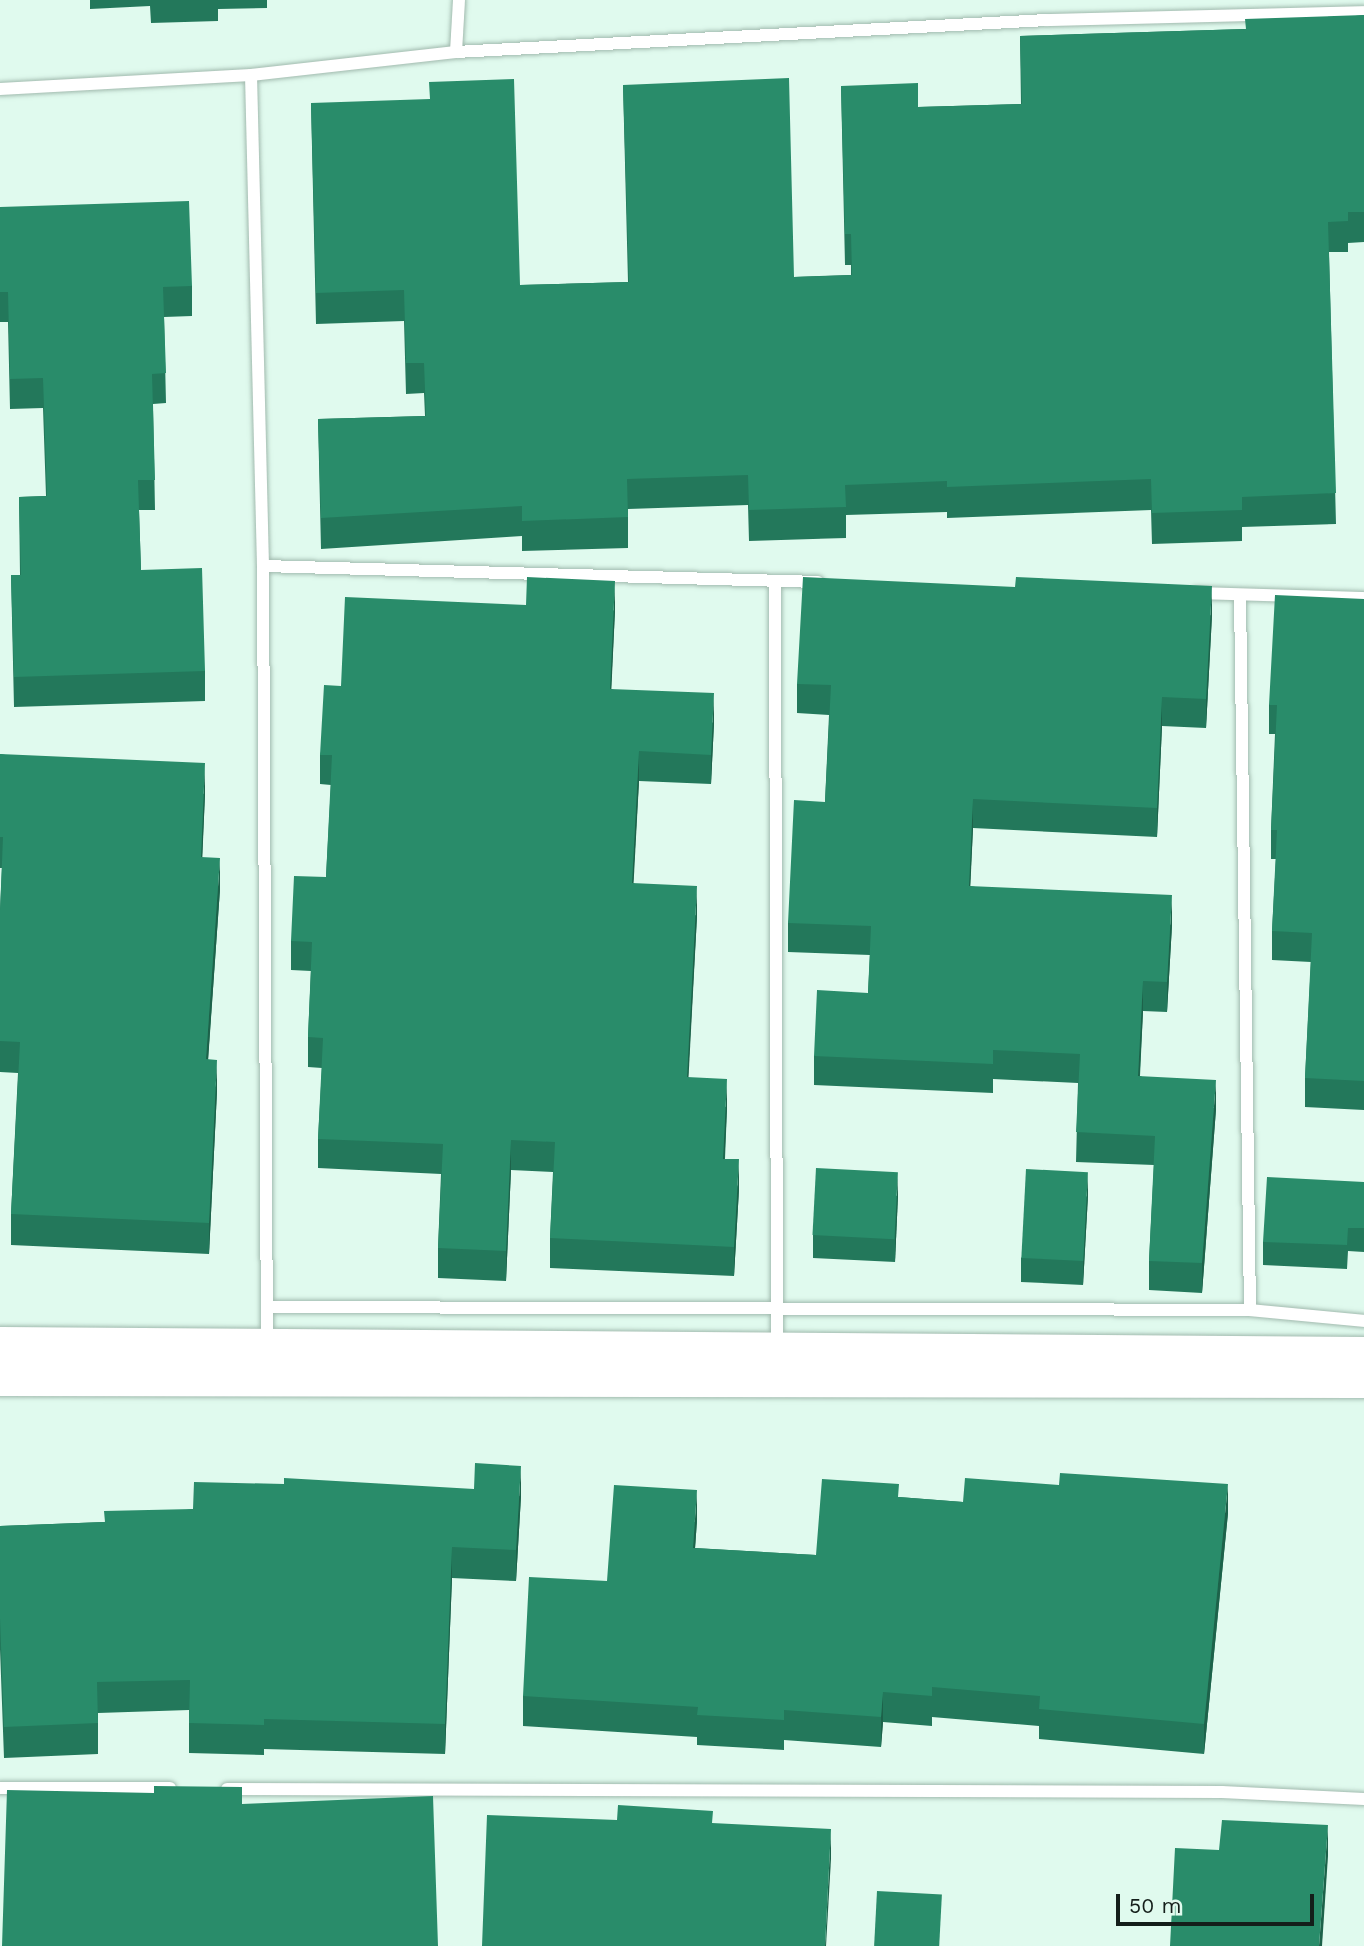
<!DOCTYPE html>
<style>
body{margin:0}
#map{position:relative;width:1364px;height:1946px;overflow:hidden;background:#e0faee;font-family:"Work Sans",sans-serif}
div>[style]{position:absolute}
.roads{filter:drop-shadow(0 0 2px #a1baae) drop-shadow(0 0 2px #a1baae)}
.service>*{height:12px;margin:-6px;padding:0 6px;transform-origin:6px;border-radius:6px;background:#fff}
.secondary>*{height:35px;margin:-17.5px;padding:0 17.5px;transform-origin:17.5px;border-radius:17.5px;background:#fff}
.wall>*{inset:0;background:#23785b}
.shaded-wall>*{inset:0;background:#1d624a}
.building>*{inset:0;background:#298c6a;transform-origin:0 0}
span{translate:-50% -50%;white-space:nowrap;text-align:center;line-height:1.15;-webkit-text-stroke:7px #e0faee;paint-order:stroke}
.scale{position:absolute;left:1116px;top:1894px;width:198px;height:32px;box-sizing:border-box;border:4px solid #141e1a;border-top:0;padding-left:9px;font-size:21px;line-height:24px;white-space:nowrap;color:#141e1a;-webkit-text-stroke:5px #e0faee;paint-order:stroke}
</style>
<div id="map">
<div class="roads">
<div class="service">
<i style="left:456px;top:52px;width:52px;rotate:-86.7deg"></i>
<i style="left:251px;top:75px;width:491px;rotate:88.6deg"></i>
<i style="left:263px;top:566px;width:779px;rotate:89.71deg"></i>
<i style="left:0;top:89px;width:251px;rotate:-3.2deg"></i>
<i style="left:251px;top:75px;width:206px;rotate:-6.4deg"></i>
<i style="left:456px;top:52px;width:592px;rotate:-3.1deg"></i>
<i style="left:1047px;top:20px;width:317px;rotate:-1.4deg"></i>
<i style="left:263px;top:566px;width:555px;rotate:1.65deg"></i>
<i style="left:775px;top:581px;width:766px;rotate:89.85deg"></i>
<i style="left:1196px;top:593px;width:168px;rotate:1.7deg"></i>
<i style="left:1240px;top:595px;width:715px;rotate:89.2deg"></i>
<i style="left:1250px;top:1310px;width:115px;rotate:5.5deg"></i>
<i style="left:267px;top:1307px;width:983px;rotate:0.17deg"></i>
<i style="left:0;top:1788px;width:170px"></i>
<i style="left:227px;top:1789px;width:995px;rotate:0.17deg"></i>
<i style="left:1222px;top:1792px;width:142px;rotate:2.8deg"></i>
</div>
<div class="secondary">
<i style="left:0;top:1344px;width:1364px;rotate:0.42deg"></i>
<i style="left:0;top:1378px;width:1364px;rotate:0.08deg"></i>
</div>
</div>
<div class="wall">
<i style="clip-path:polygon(90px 0,267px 0,267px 8px,218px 9px,218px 21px,151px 23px,150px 6px,90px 9px)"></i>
<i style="clip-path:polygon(1364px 15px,1364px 242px,1348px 243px,1348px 252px,1329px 252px,1336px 524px,1242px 527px,1242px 541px,1152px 544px,1151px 510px,947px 518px,947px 512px,846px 515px,846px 538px,749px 541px,748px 505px,628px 509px,628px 548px,522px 551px,522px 536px,321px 549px,318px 419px,425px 416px,424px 393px,406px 394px,404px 321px,316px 324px,311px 103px,520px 285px,628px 282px,623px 85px,794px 277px,851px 275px,851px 265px,845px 265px,841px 86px,918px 107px,1021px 104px,1020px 36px,1245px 29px)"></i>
<i style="clip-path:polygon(0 207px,192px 286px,192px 316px,164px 317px,166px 403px,153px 404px,155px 510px,139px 510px,141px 570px,205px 671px,205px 701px,14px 707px,11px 575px,20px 575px,19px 497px,46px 496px,43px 408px,10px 409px,8px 322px,0 322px)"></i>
<i style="clip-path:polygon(1364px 599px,1364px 1110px,1305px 1107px,1305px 1078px,1311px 962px,1272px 960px,1272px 931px,1276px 859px,1271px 859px,1271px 830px,1275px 734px,1269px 734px,1269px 705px)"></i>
<i style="clip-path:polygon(615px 610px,611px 689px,714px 723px,711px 784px,639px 781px,633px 883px,697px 916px,688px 1077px,727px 1108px,725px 1159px,739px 1189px,734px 1276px,550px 1268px,550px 1238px,553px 1172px,511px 1170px,506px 1281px,438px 1278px,438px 1248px,441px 1174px,318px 1168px,318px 1139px,322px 1068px,308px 1067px,308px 1037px,311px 971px,291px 970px,291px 941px,326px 877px,331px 785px,320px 784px,320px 755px,341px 686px)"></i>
<i style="clip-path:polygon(1212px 615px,1206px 728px,1162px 726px,1157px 837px,973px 828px,970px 886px,1172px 925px,1167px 1012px,1143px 1011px,1140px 1076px,1216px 1109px,1202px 1293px,1149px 1290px,1149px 1261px,1154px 1165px,1076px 1162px,1078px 1083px,993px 1079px,993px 1093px,814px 1085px,814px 1056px,868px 993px,870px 955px,788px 952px,788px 923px,825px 802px,829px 715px,797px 713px,797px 684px)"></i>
<i style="clip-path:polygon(0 754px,205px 794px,202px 858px,220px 889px,208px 1059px,217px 1091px,209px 1254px,11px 1245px,11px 1214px,18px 1073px,0 1072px,0 911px,2px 868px,0 868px)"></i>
<i style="clip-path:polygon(1364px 1182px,1364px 1252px,1348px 1251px,1347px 1269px,1263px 1265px,1263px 1242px)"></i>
<i style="clip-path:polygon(898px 1195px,895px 1262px,813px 1258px,813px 1235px)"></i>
<i style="clip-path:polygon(1088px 1195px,1083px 1285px,1021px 1282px,1021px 1258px)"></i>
<i style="clip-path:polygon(521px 1496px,516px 1581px,452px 1578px,445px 1754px,264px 1749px,264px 1755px,189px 1753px,189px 1710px,98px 1713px,98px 1754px,4px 1758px,0 1649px,0 1526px,104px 1522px,193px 1509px)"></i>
<i style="clip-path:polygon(899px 1497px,963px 1502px,1228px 1513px,1204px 1754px,1039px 1739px,1039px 1726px,932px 1717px,932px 1726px,883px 1722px,881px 1747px,784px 1740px,784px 1750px,697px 1745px,697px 1737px,523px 1726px,523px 1696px,607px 1581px,697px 1520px,695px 1548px,816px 1555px)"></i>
</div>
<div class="shaded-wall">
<i style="clip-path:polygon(615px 581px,615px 610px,610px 719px,610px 689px)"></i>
<i style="clip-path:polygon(1212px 586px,1212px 615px,1206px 728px,1206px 699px)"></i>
<i style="clip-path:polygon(714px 693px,714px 723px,711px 784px,711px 755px)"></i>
<i style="clip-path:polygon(1162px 697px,1162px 726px,1157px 837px,1157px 808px)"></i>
<i style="clip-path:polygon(639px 751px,639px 781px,632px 913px,632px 883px)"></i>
<i style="clip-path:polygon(205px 763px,205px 794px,201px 888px,201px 857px)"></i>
<i style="clip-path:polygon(973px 799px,973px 828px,969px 916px,969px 886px)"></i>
<i style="clip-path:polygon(220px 858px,220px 889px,206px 1090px,206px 1059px)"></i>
<i style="clip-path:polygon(697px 886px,697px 916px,687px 1106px,687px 1077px)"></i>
<i style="clip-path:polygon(1172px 895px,1172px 925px,1167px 1012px,1167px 982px)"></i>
<i style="clip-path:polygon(1143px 981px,1143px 1011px,1138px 1106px,1138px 1076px)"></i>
<i style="clip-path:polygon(217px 1060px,217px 1091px,209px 1254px,209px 1223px)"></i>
<i style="clip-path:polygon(727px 1079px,727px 1108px,723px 1188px,723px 1159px)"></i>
<i style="clip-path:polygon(1216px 1080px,1216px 1109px,1202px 1293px,1202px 1263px)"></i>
<i style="clip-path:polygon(511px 1140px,511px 1170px,506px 1281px,506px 1251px)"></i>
<i style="clip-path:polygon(739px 1159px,739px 1189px,734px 1276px,734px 1247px)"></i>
<i style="clip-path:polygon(898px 1172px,898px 1195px,895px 1262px,895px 1238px)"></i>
<i style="clip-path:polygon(1088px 1172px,1088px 1195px,1083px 1285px,1083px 1261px)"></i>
<i style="clip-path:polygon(521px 1466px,521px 1496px,516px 1581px,516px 1550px)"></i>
<i style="clip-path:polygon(1228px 1484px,1228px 1513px,1204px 1754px,1204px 1724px)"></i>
<i style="clip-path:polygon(697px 1490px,697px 1520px,693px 1578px,693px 1548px)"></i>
<i style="clip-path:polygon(452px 1547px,452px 1578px,445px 1754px,445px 1724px)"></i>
<i style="clip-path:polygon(883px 1692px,883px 1722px,881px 1747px,881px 1717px)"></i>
<i style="clip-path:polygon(1328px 1825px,1328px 1856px,1322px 1946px,1319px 1946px)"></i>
<i style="clip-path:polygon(831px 1829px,831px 1859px,826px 1946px,825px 1946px)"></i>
</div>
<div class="building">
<i style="clip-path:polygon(1364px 15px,1364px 212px,1348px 212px,1348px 221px,1328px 222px,1336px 493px,1242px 497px,1242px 510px,1152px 513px,1151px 479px,947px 487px,947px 481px,845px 485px,846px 507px,749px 510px,748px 475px,627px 479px,628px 517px,522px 521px,522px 506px,321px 518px,318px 419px,426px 416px,424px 363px,406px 363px,404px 290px,316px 293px,311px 103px,430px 99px,429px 82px,514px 79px,520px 285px,629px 282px,623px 85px,789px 78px,794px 277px,852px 275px,851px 234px,845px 234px,841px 86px,918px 83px,918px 107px,1022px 104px,1020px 36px,1246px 29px,1245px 19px)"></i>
<i style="clip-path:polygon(189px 201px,192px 286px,163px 287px,166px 373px,152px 374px,155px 480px,138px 480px,141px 570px,202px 568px,205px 671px,14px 677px,11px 575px,21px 575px,19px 497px,47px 496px,43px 378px,10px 379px,8px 292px,0 292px,0 207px)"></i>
<i style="clip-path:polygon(527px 577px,615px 581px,610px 689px,714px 693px,711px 755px,639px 751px,632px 883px,697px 886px,687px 1077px,727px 1079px,723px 1159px,739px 1159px,734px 1247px,550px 1238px,555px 1142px,511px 1140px,506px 1251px,438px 1248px,443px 1144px,318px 1139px,323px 1038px,308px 1037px,312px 942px,291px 941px,294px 876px,326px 877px,332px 755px,320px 755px,324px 685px,341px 686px,345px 597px,526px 605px)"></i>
<i style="clip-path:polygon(803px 577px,1015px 587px,1016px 577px,1212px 586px,1206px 699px,1162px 697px,1157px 808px,973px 799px,969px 886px,1172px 895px,1167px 982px,1143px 981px,1138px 1076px,1216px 1080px,1202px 1263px,1149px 1261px,1155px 1136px,1076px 1132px,1080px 1054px,993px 1050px,993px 1064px,814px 1056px,817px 990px,868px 993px,871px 926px,788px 923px,794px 800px,825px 802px,831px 685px,797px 684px)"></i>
<i style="clip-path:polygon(1275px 595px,1364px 599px,1364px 1081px,1305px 1078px,1312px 933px,1272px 931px,1277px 830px,1271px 830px,1277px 705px,1269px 705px)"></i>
<i style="clip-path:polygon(0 754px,205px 763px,201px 857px,220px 858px,206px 1059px,217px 1060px,209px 1223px,11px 1214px,20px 1042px,0 1041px,0 911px,3px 837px,0 837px)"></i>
<i style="left:816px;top:1168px;width:82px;height:67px;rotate:3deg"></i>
<i style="left:1026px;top:1169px;width:62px;height:89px;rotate:3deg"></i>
<i style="clip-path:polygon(1267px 1177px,1364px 1182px,1364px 1228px,1348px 1228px,1347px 1245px,1263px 1242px)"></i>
<i style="clip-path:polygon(475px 1463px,521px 1466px,516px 1550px,452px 1547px,445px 1724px,264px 1719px,264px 1725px,189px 1723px,190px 1680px,97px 1682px,98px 1723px,4px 1727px,0 1618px,0 1526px,105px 1522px,104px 1511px,193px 1509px,194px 1482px,284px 1484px,284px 1478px,474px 1489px)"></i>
<i style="clip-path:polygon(1060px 1473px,1228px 1484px,1204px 1724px,1039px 1709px,1040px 1696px,932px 1687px,932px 1696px,883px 1692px,881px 1717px,784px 1710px,784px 1720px,697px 1715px,698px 1707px,523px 1696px,529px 1577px,607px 1581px,614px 1485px,697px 1490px,693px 1548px,816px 1555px,822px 1479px,899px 1484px,898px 1497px,963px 1502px,965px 1478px,1059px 1485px)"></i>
<i style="clip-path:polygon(154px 1786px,242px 1787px,242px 1804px,433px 1796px,438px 1946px,2px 1946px,7px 1790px,154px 1793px)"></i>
<i style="clip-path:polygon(618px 1805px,713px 1811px,712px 1823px,831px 1829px,825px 1946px,482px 1946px,487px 1815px,617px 1820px)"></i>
<i style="clip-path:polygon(1222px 1820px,1328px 1825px,1319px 1946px,1170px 1946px,1175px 1848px,1219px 1850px)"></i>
<i style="left:877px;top:1891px;width:65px;height:55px;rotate:3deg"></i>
</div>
<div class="scale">50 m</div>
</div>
